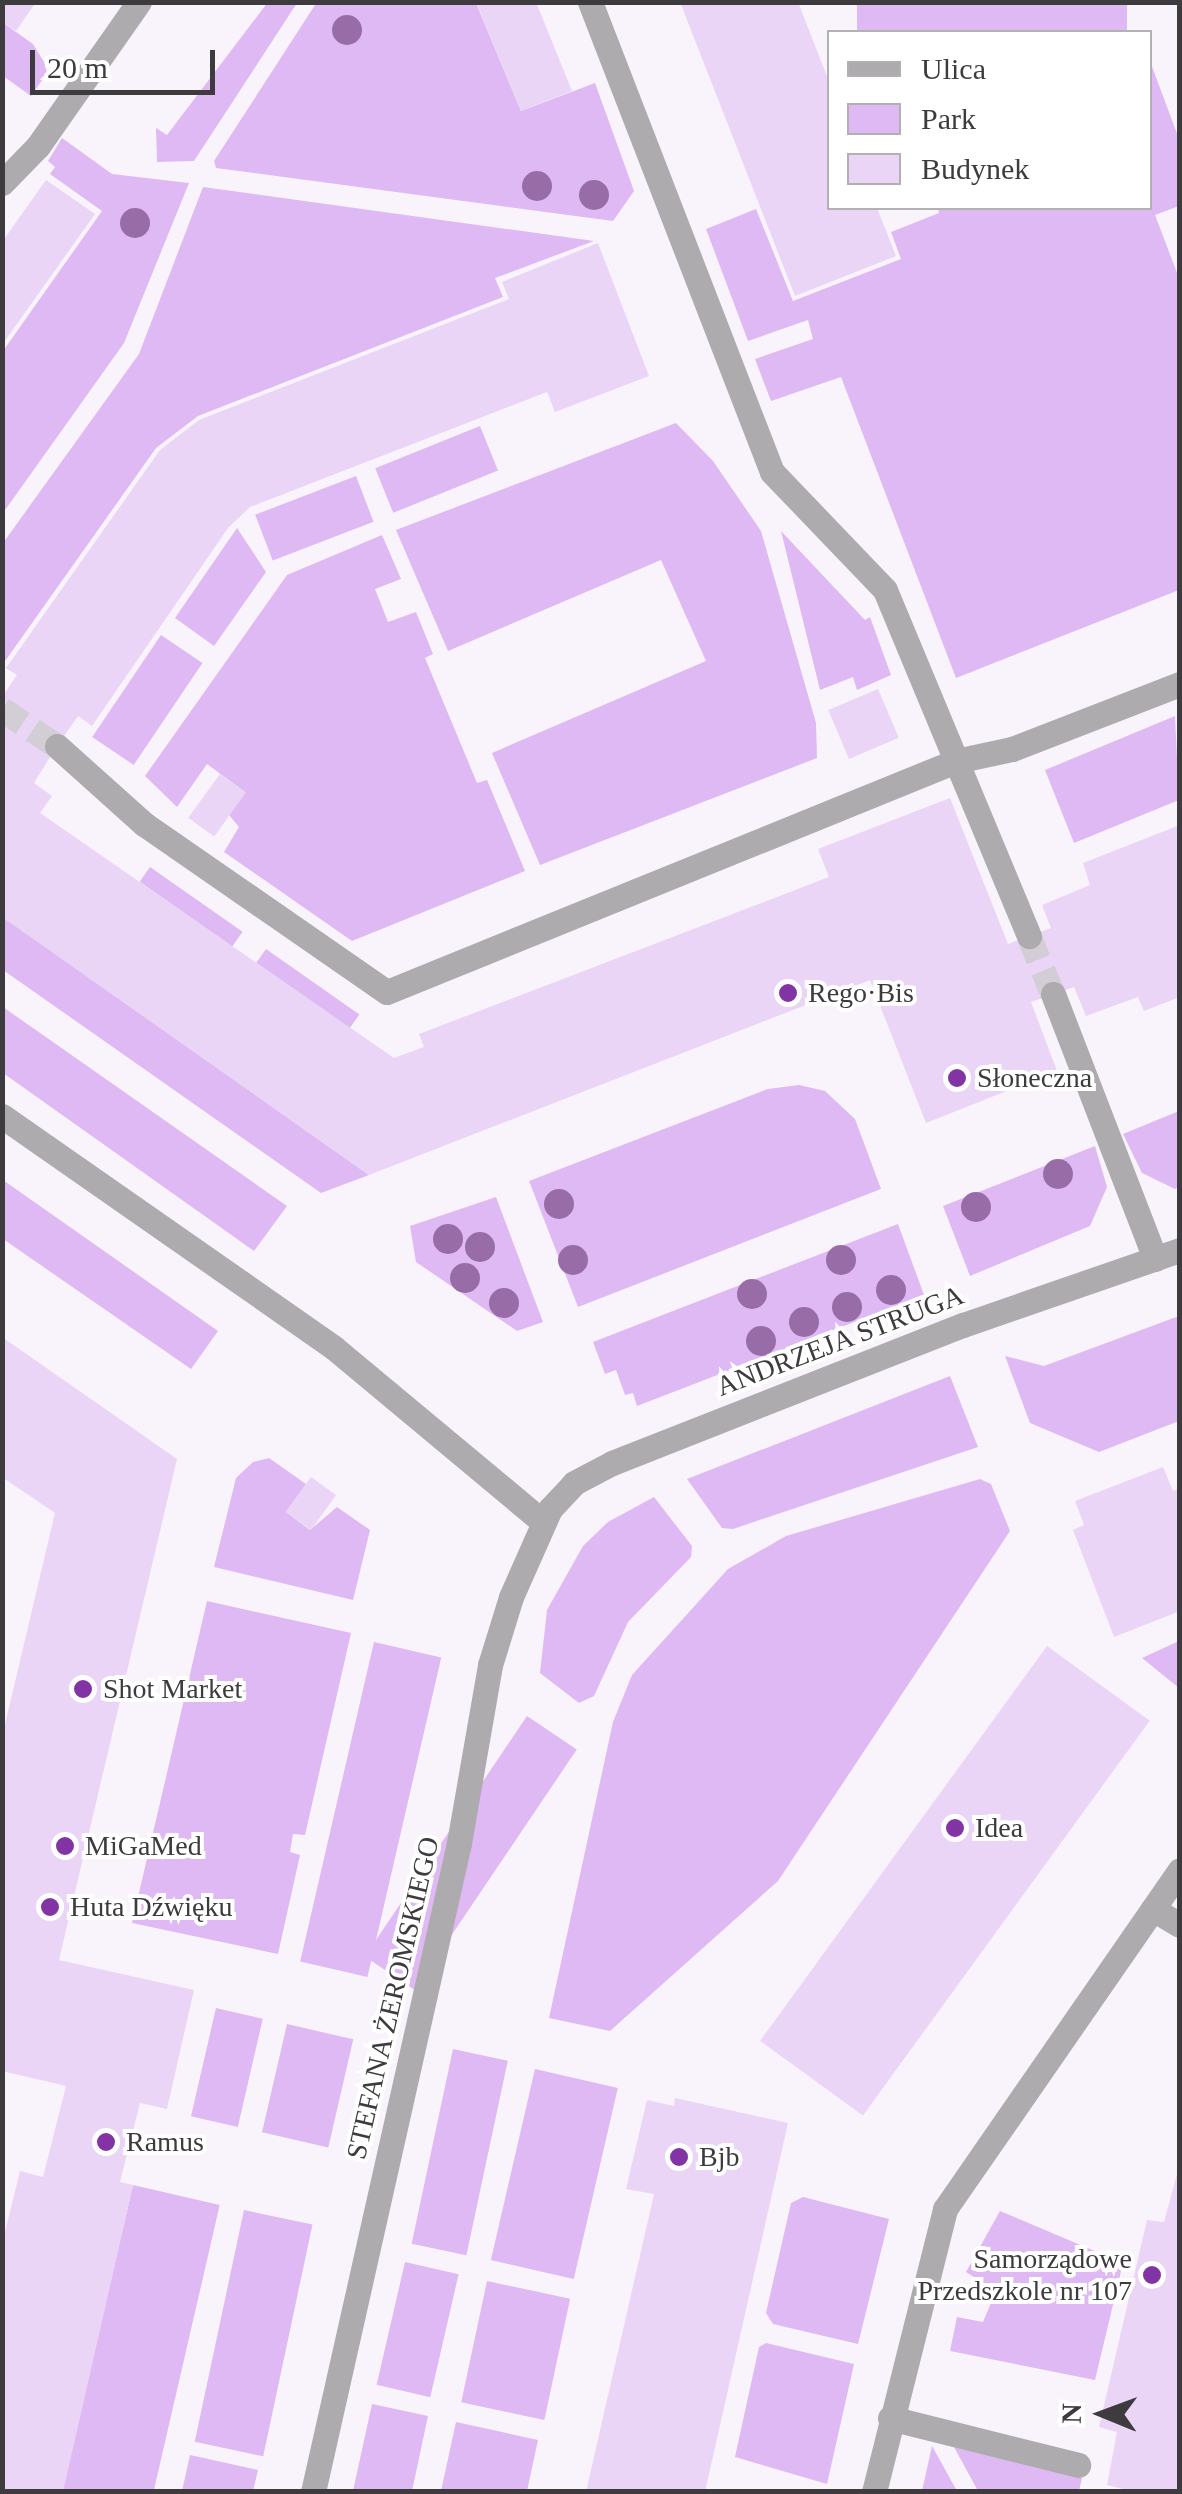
<!DOCTYPE html>
<meta charset="utf-8">
<style>
body{margin:0}
#map{position:relative;width:1182px;height:2494px;overflow:hidden;background:#f9f3fc;font-family:Georgia,serif}
div>[style]{position:absolute}
.green>*{inset:0;background:#dfb9f3;transform-origin:0 0}
.building>*{inset:0;background:#ead5f6;transform-origin:0 0}
.minor-tunnel>*{height:25px;margin-top:-12.5px;transform-origin:0;background:repeating-linear-gradient(90deg,#d3ced6 0 25px,transparent 0 37px)}
.service>*{height:25px;margin:-12.5px;padding:0 12.5px;transform-origin:12.5px;border-radius:12.5px;background:#aeabaf}
.minor>*{height:25px;margin:-12.5px;padding:0 12.5px;transform-origin:12.5px;border-radius:12.5px;background:#aeabaf}
.tertiary>*{height:25px;margin:-12.5px;padding:0 12.5px;transform-origin:12.5px;border-radius:12.5px;background:#aeabaf}
.trees>*{width:30px;height:30px;margin:-15px;border-radius:50%;background:#986da7}
.dots>*{width:28px;height:28px;translate:-50% -50%;box-sizing:border-box;border:5px solid #fff;border-radius:50%}
span{translate:-50% -50%;white-space:nowrap;text-align:center;line-height:1.15;-webkit-text-stroke:8px #fff;paint-order:stroke}
.poi-label{font-size:28px;color:#3d3b3e}
.left{translate:0 -50%;text-align:left}
.right{translate:-100% -50%;text-align:right}
.street-label{font-size:28px;color:#3d3b3e}
.frame{position:absolute;inset:0;border:5px solid #3d3b3e;pointer-events:none}
.legend{position:absolute;left:827px;top:30px;width:325px;height:180px;box-sizing:border-box;background:#fff;border:2px solid #b1b1b2;margin:0;padding:12px 18px;list-style:none;font-size:30px;color:#3d3b3e}
.legend li{display:flex;align-items:center;gap:20px;height:50px}
.legend b{width:50px;border:2px solid #b1b1b2}
.north{position:absolute;left:1052px;top:2364px;width:100px;height:100px;-webkit-text-stroke:8px #fff;paint-order:stroke;rotate:271deg;font-size:28px;font-weight:700;line-height:40px;text-align:center;color:#3d3b3e}
.north::after{content:'';display:block;margin:auto;width:35px;height:45px;background:#3d3b3e;clip-path:polygon(50% 0,100% 100%,50% 72%,0 100%)}
.scale{position:absolute;left:30px;top:50px;width:185px;height:45px;box-sizing:border-box;border:5px solid #3d3b3e;border-top:0;padding-left:12px;font-size:30px;line-height:35px;white-space:nowrap;color:#3d3b3e;-webkit-text-stroke:8px #fff;paint-order:stroke}
</style>
<div id="map">
<div class="green">
<i style="clip-path:polygon(268px 2px,297px 3px,194px 161px,157px 162px,156px 128px,167px 135px)"></i>
<i style="clip-path:polygon(476px 3px,521px 111px,595px 83px,634px 191px,613px 221px,216px 168px,214px 161px,315px 5px)"></i>
<i style="left:857px;top:3px;width:270px;height:31px"></i>
<i style="clip-path:polygon(2px 22px,33px 44px,44px 62px,47px 73px,31px 96px,3px 76px)"></i>
<i style="clip-path:polygon(1150px 61px,1179px 139px,1179px 206px,1155px 215px,1179px 278px,1179px 590px,956px 678px,841px 377px,771px 401px,755px 359px,813px 339px,808px 320px,748px 341px,706px 229px,756px 209px,793px 301px,901px 259px,891px 232px,939px 213px,938px 208px,1150px 208px)"></i>
<i style="clip-path:polygon(62px 138px,112px 174px,189px 183px,124px 343px,3px 513px,3px 351px,102px 211px,50px 174px,55px 167px,48px 161px)"></i>
<i style="clip-path:polygon(203px 187px,594px 241px,495px 278px,503px 297px,198px 416px,156px 448px,3px 664px,3px 543px,139px 354px)"></i>
<i style="clip-path:polygon(676px 423px,713px 461px,761px 531px,816px 723px,817px 758px,540px 865px,492px 753px,706px 661px,661px 560px,448px 651px,396px 530px)"></i>
<i style="left:480px;top:426px;width:48px;height:113px;rotate:68deg"></i>
<i style="left:356px;top:476px;width:49px;height:108px;rotate:69deg"></i>
<i style="clip-path:polygon(237px 528px,266px 572px,214px 646px,175px 618px)"></i>
<i style="clip-path:polygon(781px 531px,865px 620px,870px 617px,891px 675px,857px 690px,853px 677px,820px 690px)"></i>
<i style="clip-path:polygon(382px 535px,401px 579px,375px 589px,388px 622px,416px 612px,433px 654px,425px 658px,477px 783px,487px 780px,525px 871px,352px 941px,224px 852px,239px 827px,229px 815px,245px 792px,207px 764px,177px 807px,145px 776px,287px 575px)"></i>
<i style="left:161px;top:635px;width:50px;height:123px;rotate:34deg"></i>
<i style="clip-path:polygon(1175px 716px,1179px 800px,1074px 843px,1045px 770px)"></i>
<i style="left:150px;top:867px;width:113px;height:18px;rotate:35deg"></i>
<i style="clip-path:polygon(3px 917px,369px 1175px,321px 1193px,3px 970px)"></i>
<i style="left:266px;top:949px;width:114px;height:17px;rotate:35deg"></i>
<i style="clip-path:polygon(3px 1007px,287px 1206px,254px 1251px,3px 1073px)"></i>
<i style="clip-path:polygon(799px 1085px,825px 1091px,855px 1119px,881px 1189px,578px 1307px,529px 1181px,768px 1089px)"></i>
<i style="clip-path:polygon(1179px 1111px,1179px 1187px,1175px 1189px,1142px 1173px,1123px 1134px)"></i>
<i style="clip-path:polygon(1095px 1146px,1107px 1187px,1090px 1226px,970px 1276px,943px 1206px)"></i>
<i style="clip-path:polygon(3px 1180px,218px 1331px,191px 1369px,3px 1239px)"></i>
<i style="clip-path:polygon(496px 1197px,543px 1322px,517px 1331px,416px 1262px,410px 1226px)"></i>
<i style="clip-path:polygon(898px 1224px,924px 1295px,637px 1406px,633px 1393px,625px 1395px,616px 1370px,605px 1374px,593px 1342px)"></i>
<i style="clip-path:polygon(1179px 1316px,1179px 1421px,1099px 1452px,1030px 1423px,1005px 1356px,1044px 1366px)"></i>
<i style="clip-path:polygon(950px 1376px,978px 1447px,733px 1529px,722px 1528px,687px 1479px)"></i>
<i style="clip-path:polygon(269px 1458px,306px 1484px,286px 1512px,310px 1530px,337px 1507px,370px 1530px,353px 1600px,214px 1567px,236px 1478px,253px 1462px)"></i>
<i style="clip-path:polygon(980px 1479px,991px 1484px,1010px 1531px,778px 1881px,610px 2031px,549px 2018px,613px 1722px,632px 1675px,728px 1569px,786px 1536px)"></i>
<i style="clip-path:polygon(654px 1497px,692px 1546px,691px 1557px,628px 1622px,594px 1696px,579px 1703px,540px 1673px,547px 1610px,583px 1546px,608px 1522px)"></i>
<i style="clip-path:polygon(207px 1601px,351px 1633px,305px 1835px,293px 1834px,290px 1852px,300px 1855px,278px 1954px,132px 1923px)"></i>
<i style="clip-path:polygon(1179px 1641px,1180px 1641px,1179px 1688px,1142px 1658px)"></i>
<i style="left:374px;top:1642px;width:69px;height:328px;rotate:13deg"></i>
<i style="left:527px;top:1716px;width:60px;height:290px;rotate:34deg"></i>
<i style="left:216px;top:2008px;width:48px;height:111px;rotate:13deg"></i>
<i style="left:287px;top:2024px;width:68px;height:111px;rotate:13deg"></i>
<i style="left:453px;top:2049px;width:56px;height:199px;rotate:12deg"></i>
<i style="left:535px;top:2069px;width:85px;height:196px;rotate:13deg"></i>
<i style="left:133px;top:2185px;width:89px;height:315px;rotate:13deg"></i>
<i style="clip-path:polygon(803px 2197px,889px 2219px,858px 2344px,773px 2324px,766px 2313px,791px 2203px)"></i>
<i style="left:244px;top:2210px;width:70px;height:237px;rotate:12deg"></i>
<i style="clip-path:polygon(1000px 2211px,1123px 2263px,1095px 2380px,950px 2351px,957px 2317px,983px 2322px,996px 2291px,966px 2272px)"></i>
<i style="left:405px;top:2262px;width:55px;height:126px;rotate:13deg"></i>
<i style="left:487px;top:2281px;width:85px;height:124px;rotate:12deg"></i>
<i style="clip-path:polygon(766px 2343px,854px 2364px,827px 2484px,735px 2457px,759px 2347px)"></i>
<i style="clip-path:polygon(372px 2404px,428px 2416px,412px 2491px,353px 2491px)"></i>
<i style="clip-path:polygon(456px 2422px,538px 2440px,527px 2491px,441px 2491px)"></i>
<i style="clip-path:polygon(932px 2446px,957px 2491px,922px 2491px)"></i>
<i style="clip-path:polygon(954px 2447px,1082px 2478px,1079px 2491px,978px 2491px)"></i>
<i style="clip-path:polygon(190px 2455px,258px 2470px,253px 2491px,182px 2491px)"></i>
</div>
<div class="building">
<i style="clip-path:polygon(2px 2px,36px 2px,16px 31px,2px 22px)"></i>
<i style="clip-path:polygon(476px 2px,536px 2px,572px 91px,521px 111px)"></i>
<i style="clip-path:polygon(680px 2px,798px 2px,830px 84px,830px 208px,877px 208px,896px 256px,795px 296px)"></i>
<i style="clip-path:polygon(46px 180px,95px 214px,2px 345px,2px 242px)"></i>
<i style="clip-path:polygon(598px 243px,649px 376px,555px 412px,547px 392px,250px 507px,228px 528px,92px 726px,78px 716px,57px 746px,34px 783px,52px 796px,40px 813px,394px 1058px,424px 1047px,419px 1034px,829px 877px,818px 849px,950px 798px,1008px 944px,1051px 928px,1042px 905px,1090px 885px,1083px 863px,1180px 825px,1180px 997px,1144px 1011px,1138px 997px,1086px 1016px,1074px 987px,1031px 1002px,1057px 1071px,926px 1123px,870px 980px,369px 1175px,2px 917px,2px 697px,17px 675px,6px 668px,160px 450px,199px 420px,509px 299px,502px 282px)"></i>
<i style="left:878px;top:689px;width:53px;height:54px;rotate:67deg"></i>
<i style="left:220px;top:774px;width:32px;height:54px;rotate:36deg"></i>
<i style="clip-path:polygon(2px 1337px,177px 1459px,59px 1960px,194px 1990px,167px 2109px,140px 2103px,137px 2115px,120px 2182px,133px 2185px,63px 2492px,2px 2492px,2px 2244px,20px 2171px,43px 2177px,66px 2086px,2px 2071px,2px 1737px,55px 1513px,2px 1477px)"></i>
<i style="clip-path:polygon(1163px 1467px,1173px 1491px,1180px 1488px,1180px 1611px,1114px 1637px,1073px 1530px,1084px 1525px,1075px 1501px)"></i>
<i style="left:311px;top:1477px;width:31px;height:43px;rotate:36deg"></i>
<i style="left:1047px;top:1646px;width:127px;height:488px;rotate:36deg"></i>
<i style="clip-path:polygon(675px 2098px,788px 2123px,705px 2492px,586px 2492px,654px 2194px,626px 2189px,647px 2100px,674px 2106px)"></i>
<i style="clip-path:polygon(1180px 2163px,1180px 2492px,1136px 2492px,1107px 2485px,1117px 2432px,1099px 2427px,1147px 2220px,1164px 2222px)"></i>
</div>
<div class="minor-tunnel">
<i style="left:2px;top:709px;width:66px;rotate:33.9deg"></i>
<i style="left:1029px;top:936px;width:63px;rotate:67.5deg"></i>
</div>
<div class="service">
<i style="left:1153px;top:1909px;width:31px;rotate:31deg"></i>
<i style="left:890px;top:2418px;width:194px;rotate:14deg"></i>
</div>
<div class="minor">
<i style="left:590px;top:2px;width:504px;rotate:68.83deg"></i>
<i style="left:772px;top:472px;width:163px;rotate:46.2deg"></i>
<i style="left:885px;top:590px;width:375px;rotate:67.4deg"></i>
<i style="left:2px;top:183px;width:52px;rotate:-45.8deg"></i>
<i style="left:38px;top:146px;width:176px;rotate:-55deg"></i>
<i style="left:57px;top:746px;width:117px;rotate:41.9deg"></i>
<i style="left:144px;top:824px;width:295px;rotate:34.7deg"></i>
<i style="left:387px;top:992px;width:614px;rotate:-22.1deg"></i>
<i style="left:956px;top:761px;width:57px;rotate:-12.1deg"></i>
<i style="left:1012px;top:749px;width:180px;rotate:-21.2deg"></i>
<i style="left:1053px;top:994px;width:284px;rotate:68.9deg"></i>
<i style="left:2px;top:1116px;width:404px;rotate:34.9deg"></i>
<i style="left:333px;top:1347px;width:273px;rotate:39.8deg"></i>
<i style="left:874px;top:2492px;width:292px;rotate:-75.9deg"></i>
<i style="left:945px;top:2209px;width:412px;rotate:-55.3deg"></i>
</div>
<div class="tertiary">
<i style="left:313px;top:2492px;width:665px;rotate:-77.32deg"></i>
<i style="left:459px;top:1843px;width:181px;rotate:-80.1deg"></i>
<i style="left:490px;top:1665px;width:71px;rotate:-72.8deg"></i>
<i style="left:511px;top:1597px;width:96px;rotate:-66.1deg"></i>
<i style="left:550px;top:1509px;width:35px;rotate:-47deg"></i>
<i style="left:574px;top:1483px;width:43px;rotate:-27.8deg"></i>
<i style="left:612px;top:1463px;width:377px;rotate:-21.5deg"></i>
<i style="left:963px;top:1325px;width:230px;rotate:-19.1deg"></i>
</div>
<div class="trees">
<i style="left:347px;top:30px"></i>
<i style="left:537px;top:186px"></i>
<i style="left:594px;top:195px"></i>
<i style="left:135px;top:223px"></i>
<i style="left:1058px;top:1174px"></i>
<i style="left:559px;top:1204px"></i>
<i style="left:976px;top:1207px"></i>
<i style="left:448px;top:1239px"></i>
<i style="left:480px;top:1247px"></i>
<i style="left:573px;top:1260px"></i>
<i style="left:841px;top:1260px"></i>
<i style="left:465px;top:1278px"></i>
<i style="left:891px;top:1290px"></i>
<i style="left:752px;top:1294px"></i>
<i style="left:504px;top:1303px"></i>
<i style="left:847px;top:1307px"></i>
<i style="left:804px;top:1322px"></i>
<i style="left:761px;top:1341px"></i>
</div>
<div class="dots">
<i style="left:788px;top:993px;background:#8233a4"></i>
<i style="left:957px;top:1078px;background:#8233a4"></i>
<i style="left:83px;top:1689px;background:#8233a4"></i>
<i style="left:955px;top:1828px;background:#8233a4"></i>
<i style="left:65px;top:1846px;background:#8233a4"></i>
<i style="left:50px;top:1907px;background:#8233a4"></i>
<i style="left:106px;top:2142px;background:#8233a4"></i>
<i style="left:679px;top:2157px;background:#8233a4"></i>
<i style="left:1152px;top:2275px;background:#8233a4"></i>
</div>
<div class="poi-label">
<span class="left" style="left:808px;top:993px">Rego·Bis</span>
<span class="left" style="left:977px;top:1078px">Słoneczna</span>
<span class="left" style="left:103px;top:1689px">Shot Market</span>
<span class="left" style="left:975px;top:1828px">Idea</span>
<span class="left" style="left:85px;top:1846px">MiGaMed</span>
<span class="left" style="left:70px;top:1907px">Huta Dźwięku</span>
<span class="left" style="left:126px;top:2142px">Ramus</span>
<span class="left" style="left:699px;top:2157px">Bjb</span>
<span class="right" style="left:1132px;top:2275px">Samorządowe<br>Przedszkole nr 107</span>
</div>
<div class="street-label">
<span style="left:840px;top:1341px;rotate:-21deg">ANDRZEJA STRUGA</span>
<span style="left:393px;top:1998px;rotate:-77deg">STEFANA ŻEROMSKIEGO</span>
</div>
<div class="frame"></div>
<ul class="legend">
<li><b style="height:12px;background:#aeabaf"></b>Ulica</li>
<li><b style="height:28px;background:#dfb9f3"></b>Park</li>
<li><b style="height:28px;background:#ead5f6"></b>Budynek</li>
</ul>
<div class="north">N</div>
<div class="scale">20 m</div>
</div>
